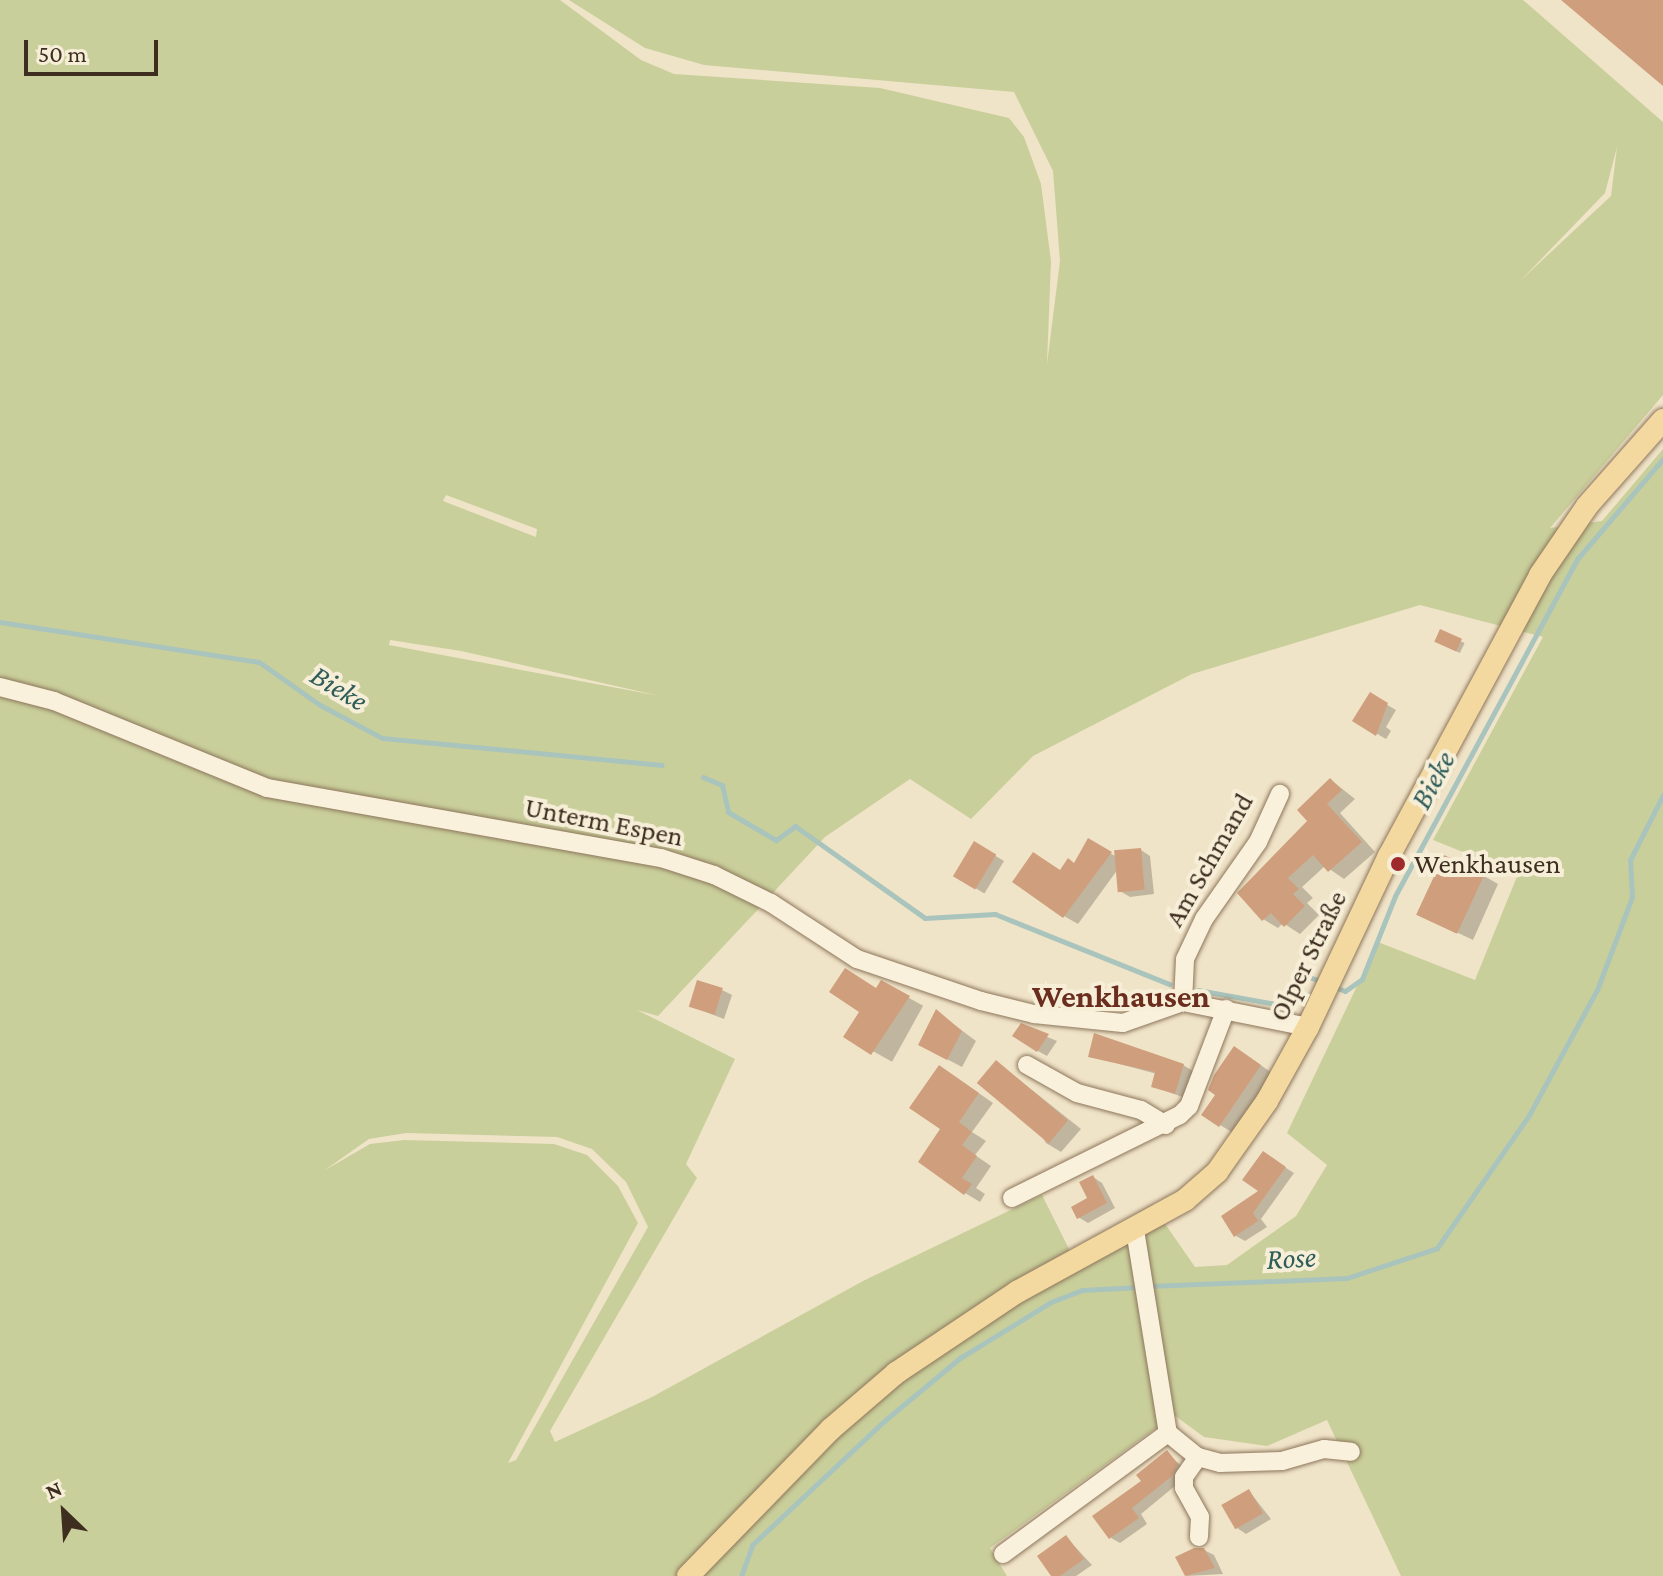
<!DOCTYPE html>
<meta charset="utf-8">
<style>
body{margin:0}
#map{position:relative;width:1663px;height:1576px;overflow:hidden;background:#f0e4c8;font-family:"Crimson Pro",serif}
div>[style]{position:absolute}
.green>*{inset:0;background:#c9cf9b}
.shadow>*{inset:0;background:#0003;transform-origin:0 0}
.stream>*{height:5px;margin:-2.5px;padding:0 2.5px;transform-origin:2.5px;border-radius:2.5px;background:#a9c4bc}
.building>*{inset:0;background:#cf9f7d;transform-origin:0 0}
.roads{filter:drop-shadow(0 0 2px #8d765c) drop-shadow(0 0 2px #8d765c)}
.minor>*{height:18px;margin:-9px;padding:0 9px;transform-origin:9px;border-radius:9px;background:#faf1dc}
.major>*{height:22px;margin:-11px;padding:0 11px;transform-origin:11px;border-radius:11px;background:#f3d9a0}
.dots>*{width:22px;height:22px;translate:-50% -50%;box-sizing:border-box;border:4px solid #f7eed8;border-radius:50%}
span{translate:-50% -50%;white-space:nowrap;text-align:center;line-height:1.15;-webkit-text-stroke:8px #f7eed8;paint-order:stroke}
.street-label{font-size:28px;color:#3d2e20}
.poi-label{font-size:28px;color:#3d2e20}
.left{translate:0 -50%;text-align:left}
.water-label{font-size:30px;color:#2f5d5a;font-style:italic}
.quarter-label{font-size:32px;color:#6b2e1e;font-weight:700}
.north{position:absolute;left:24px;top:1472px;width:80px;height:80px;-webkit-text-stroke:6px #f7eed8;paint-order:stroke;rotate:335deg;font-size:22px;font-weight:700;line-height:32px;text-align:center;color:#3d2e20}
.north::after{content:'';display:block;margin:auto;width:28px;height:36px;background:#3d2e20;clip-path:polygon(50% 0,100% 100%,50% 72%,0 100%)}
.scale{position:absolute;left:24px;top:40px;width:134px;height:36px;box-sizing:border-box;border:4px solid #3d2e20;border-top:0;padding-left:10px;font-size:24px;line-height:28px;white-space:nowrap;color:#3d2e20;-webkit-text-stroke:6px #f7eed8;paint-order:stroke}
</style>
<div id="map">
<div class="green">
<i style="clip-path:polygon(evenodd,0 0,560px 0,641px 60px,674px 74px,880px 88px,1009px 118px,1024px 137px,1041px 184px,1051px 261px,1047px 364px,1060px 261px,1053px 171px,1014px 92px,704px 65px,645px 48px,569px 0,1523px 0,1663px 122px,1663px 395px,1550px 528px,1602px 521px,1663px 449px,1663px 1576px,1401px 1576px,1327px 1420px,1267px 1446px,1204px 1437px,1174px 1415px,990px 1548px,1007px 1576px,0 1576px,0 692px,51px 705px,227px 781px,722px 880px,764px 903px,658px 1016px,637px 1010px,735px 1059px,686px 1164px,697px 1178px,550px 1431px,555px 1442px,652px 1397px,863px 1281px,1042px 1195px,1070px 1251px,1152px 1205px,1195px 1267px,1227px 1265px,1296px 1216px,1327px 1165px,1287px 1133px,1378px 942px,1475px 980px,1518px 874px,1433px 840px,1543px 637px,1420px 605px,1192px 674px,1033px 756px,971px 819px,910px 779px,825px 837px,770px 896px,712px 865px,305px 793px,0 683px,0 0,1617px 147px,1611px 196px,1521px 280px,1605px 193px,1617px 147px,0 0,446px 495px,537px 529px,536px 537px,443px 501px,446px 495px,0 0,390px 640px,461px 651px,660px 696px,389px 645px,390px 640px,0 0,406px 1133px,557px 1137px,592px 1149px,626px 1182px,648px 1227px,516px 1460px,508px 1463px,638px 1223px,618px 1186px,587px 1155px,554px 1144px,404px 1140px,370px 1144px,325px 1170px,369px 1139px,406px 1133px)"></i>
</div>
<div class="shadow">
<i style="left:1441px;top:632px;width:26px;height:11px;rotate:25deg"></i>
<i style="clip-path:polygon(1370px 695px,1396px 710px,1386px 727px,1391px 731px,1386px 739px,1355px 721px)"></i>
<i style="clip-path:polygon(1331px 780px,1355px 799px,1340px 813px,1375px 852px,1344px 879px,1325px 866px,1302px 887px,1313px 898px,1307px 903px,1319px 915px,1300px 934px,1283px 923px,1278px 928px,1263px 919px)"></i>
<i style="clip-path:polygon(1088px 841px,1117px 857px,1141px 850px,1150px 856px,1154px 894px,1130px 897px,1120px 891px,1118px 869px,1078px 924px,1064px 916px,1061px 872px,1075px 865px)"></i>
<i style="left:974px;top:843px;width:35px;height:38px;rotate:31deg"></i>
<i style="clip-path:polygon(1484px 876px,1498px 884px,1473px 940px,1435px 922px)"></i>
<i style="left:882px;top:983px;width:47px;height:64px;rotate:29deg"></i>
<i style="clip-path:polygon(722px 990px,732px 995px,724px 1019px,690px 1006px)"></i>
<i style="clip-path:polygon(937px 1012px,976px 1041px,962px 1067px,935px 1053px)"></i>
<i style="clip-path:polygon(1021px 1026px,1057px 1041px,1047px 1056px,1038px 1051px)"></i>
<i style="clip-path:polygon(1090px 1056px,1183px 1065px,1193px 1071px,1185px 1098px,1153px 1086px,1157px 1074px)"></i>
<i style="clip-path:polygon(1249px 1057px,1275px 1075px,1235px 1134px,1220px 1125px)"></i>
<i style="clip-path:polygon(997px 1062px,1081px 1129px,1061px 1152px,1046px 1143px)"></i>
<i style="clip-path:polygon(954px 1076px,993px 1103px,972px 1132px,986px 1141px,975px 1155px,991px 1166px,976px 1188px,985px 1194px,980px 1202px,965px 1193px,943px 1129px)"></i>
<i style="clip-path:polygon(1272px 1159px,1294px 1173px,1261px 1219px,1267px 1227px,1245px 1241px,1236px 1236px,1262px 1191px)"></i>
<i style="clip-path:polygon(1093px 1177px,1102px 1183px,1115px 1208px,1088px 1223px,1078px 1217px,1090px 1199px)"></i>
<i style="clip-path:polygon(1167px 1453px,1187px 1471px,1181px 1481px,1141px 1514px,1147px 1524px,1120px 1543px,1111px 1538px)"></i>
<i style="clip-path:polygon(1249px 1491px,1271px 1519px,1246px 1534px,1237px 1528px)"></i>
<i style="clip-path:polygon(1066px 1537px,1092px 1565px,1076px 1576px,1053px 1576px)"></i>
<i style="clip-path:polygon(1204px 1550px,1214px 1555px,1223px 1574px,1187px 1576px,1178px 1558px)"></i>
</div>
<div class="stream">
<i style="left:0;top:622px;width:262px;rotate:8.8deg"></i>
<i style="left:259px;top:662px;width:75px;rotate:35.2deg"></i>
<i style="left:320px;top:705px;width:70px;rotate:28deg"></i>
<i style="left:382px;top:738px;width:281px;rotate:5.5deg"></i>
<i style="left:703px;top:777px;width:21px;rotate:23deg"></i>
<i style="left:722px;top:785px;width:28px;rotate:77deg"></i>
<i style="left:728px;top:812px;width:56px;rotate:30.3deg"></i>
<i style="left:776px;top:840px;width:24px;rotate:-36deg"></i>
<i style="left:795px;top:826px;width:159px;rotate:35.3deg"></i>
<i style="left:925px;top:918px;width:70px;rotate:-3.3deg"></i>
<i style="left:995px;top:914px;width:188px;rotate:21.9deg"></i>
<i style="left:1332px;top:986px;width:14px;rotate:21deg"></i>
<i style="left:1345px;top:991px;width:21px;rotate:-35deg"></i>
<i style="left:1362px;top:979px;width:89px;rotate:-68.3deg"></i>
<i style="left:1395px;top:896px;width:384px;rotate:-61.6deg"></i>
<i style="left:1578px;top:558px;width:130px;rotate:-49.4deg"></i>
<i style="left:1198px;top:990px;width:84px;rotate:10.2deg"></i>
<i style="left:1281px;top:1005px;width:38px;rotate:-49deg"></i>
<i style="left:1306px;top:976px;width:18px;rotate:19deg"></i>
<i style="left:1150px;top:1286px;width:197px;rotate:-2.3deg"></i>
<i style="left:1347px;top:1278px;width:95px;rotate:-18.4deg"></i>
<i style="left:1437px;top:1248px;width:162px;rotate:-55.3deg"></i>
<i style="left:1529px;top:1115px;width:142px;rotate:-61.5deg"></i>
<i style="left:1597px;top:990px;width:99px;rotate:-69.4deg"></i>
<i style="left:1632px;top:897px;width:37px;rotate:-93deg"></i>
<i style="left:1630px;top:860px;width:73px;rotate:-63.1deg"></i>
<i style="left:741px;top:1576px;width:33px;rotate:-70deg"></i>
<i style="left:752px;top:1545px;width:181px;rotate:-43.2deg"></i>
<i style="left:884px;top:1421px;width:99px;rotate:-39.7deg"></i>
<i style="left:960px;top:1358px;width:107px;rotate:-31.6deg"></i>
<i style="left:1051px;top:1302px;width:33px;rotate:-21deg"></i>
<i style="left:1082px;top:1290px;width:58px;rotate:-3deg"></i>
</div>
<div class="building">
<i style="clip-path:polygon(1561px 0,1663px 0,1663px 86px)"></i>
<i style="left:1440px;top:629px;width:24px;height:14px;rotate:24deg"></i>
<i style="clip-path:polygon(1370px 692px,1388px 703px,1376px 736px,1352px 721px)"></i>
<i style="clip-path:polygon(1330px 778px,1342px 790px,1327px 804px,1362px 842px,1328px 872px,1313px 855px,1288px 878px,1299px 889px,1293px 894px,1305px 906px,1284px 927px,1271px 913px,1262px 921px,1237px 893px,1307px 821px,1297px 810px)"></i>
<i style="clip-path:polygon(1088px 838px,1112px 852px,1063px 918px,1012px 882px,1033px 852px,1060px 870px,1068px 858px,1074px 863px)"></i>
<i style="left:974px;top:841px;width:26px;height:41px;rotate:31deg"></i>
<i style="left:1141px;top:848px;width:42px;height:27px;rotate:85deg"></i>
<i style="left:1444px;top:855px;width:45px;height:66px;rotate:25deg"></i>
<i style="clip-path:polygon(845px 968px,876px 988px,881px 980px,910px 996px,871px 1055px,843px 1037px,859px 1012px,829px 992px)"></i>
<i style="left:697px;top:980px;width:27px;height:28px;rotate:17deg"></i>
<i style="clip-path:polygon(936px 1009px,962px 1031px,947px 1060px,918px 1045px)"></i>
<i style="clip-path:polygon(1021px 1023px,1049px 1034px,1037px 1052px,1012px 1036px)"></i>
<i style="clip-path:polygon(1094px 1033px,1184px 1064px,1175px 1094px,1151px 1087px,1155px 1072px,1088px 1057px)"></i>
<i style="clip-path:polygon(1234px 1046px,1261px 1065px,1219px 1127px,1201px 1115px,1215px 1095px,1208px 1090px,1214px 1075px)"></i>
<i style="left:996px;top:1060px;width:94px;height:30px;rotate:40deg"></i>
<i style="clip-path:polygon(939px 1065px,979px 1093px,959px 1122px,972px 1132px,962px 1145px,977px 1156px,962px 1178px,972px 1184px,964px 1195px,918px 1162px,940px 1129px,909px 1108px)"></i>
<i style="clip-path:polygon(1263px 1151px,1286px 1167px,1253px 1213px,1258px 1221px,1234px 1237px,1221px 1216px,1258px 1191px,1242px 1180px)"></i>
<i style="clip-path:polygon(1093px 1175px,1107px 1203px,1077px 1219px,1071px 1207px,1087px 1198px,1079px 1182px)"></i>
<i style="clip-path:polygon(1167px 1450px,1178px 1464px,1172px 1476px,1132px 1508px,1139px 1518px,1109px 1539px,1092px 1516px,1141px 1481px,1136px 1475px)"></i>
<i style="left:1249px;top:1489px;width:28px;height:32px;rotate:60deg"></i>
<i style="clip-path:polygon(1066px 1535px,1084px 1559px,1060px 1576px,1051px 1576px,1037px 1556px)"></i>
<i style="clip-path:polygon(1194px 1548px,1204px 1548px,1215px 1568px,1185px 1576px,1175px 1557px)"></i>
</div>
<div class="roads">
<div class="minor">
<i style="left:0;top:687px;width:56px;rotate:14.5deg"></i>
<i style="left:54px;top:701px;width:230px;rotate:22.2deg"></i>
<i style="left:267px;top:788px;width:400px;rotate:10.1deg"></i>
<i style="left:661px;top:858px;width:56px;rotate:17.8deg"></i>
<i style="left:714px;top:875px;width:64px;rotate:26.2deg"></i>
<i style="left:771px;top:903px;width:103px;rotate:33.1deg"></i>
<i style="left:857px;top:959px;width:131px;rotate:18.7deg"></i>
<i style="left:981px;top:1001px;width:55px;rotate:13.8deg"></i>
<i style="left:1034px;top:1014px;width:89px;rotate:5.8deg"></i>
<i style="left:1123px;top:1023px;width:64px;rotate:-19.3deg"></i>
<i style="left:1183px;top:1002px;width:43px;rotate:-87.3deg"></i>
<i style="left:1185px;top:959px;width:44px;rotate:-64.6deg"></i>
<i style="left:1204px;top:919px;width:94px;rotate:-55deg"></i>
<i style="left:1258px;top:842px;width:53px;rotate:-65.4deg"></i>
<i style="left:1183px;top:1002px;width:127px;rotate:11.3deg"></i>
<i style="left:1027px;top:1065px;width:57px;rotate:29.2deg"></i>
<i style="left:1077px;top:1093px;width:66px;rotate:14.9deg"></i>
<i style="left:1141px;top:1110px;width:29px;rotate:31deg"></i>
<i style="left:1012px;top:1198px;width:187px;rotate:-26.3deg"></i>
<i style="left:1180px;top:1115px;width:13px;rotate:-45deg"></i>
<i style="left:1189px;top:1106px;width:104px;rotate:-69.1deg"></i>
<i style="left:1135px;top:1230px;width:206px;rotate:80.8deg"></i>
<i style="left:1168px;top:1433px;width:38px;rotate:39deg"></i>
<i style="left:1198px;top:1457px;width:23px;rotate:15deg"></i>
<i style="left:1220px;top:1463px;width:62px;rotate:-1.8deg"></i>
<i style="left:1282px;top:1461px;width:44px;rotate:-15.9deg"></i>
<i style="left:1324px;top:1449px;width:27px;rotate:6deg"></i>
<i style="left:1198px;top:1457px;width:24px;rotate:125deg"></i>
<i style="left:1184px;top:1477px;width:11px;rotate:90deg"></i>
<i style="left:1184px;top:1488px;width:33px;rotate:61deg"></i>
<i style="left:1200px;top:1517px;width:20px;rotate:93deg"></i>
<i style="left:1003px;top:1554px;width:205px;rotate:-36.3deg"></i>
</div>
<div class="major">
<i style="left:688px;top:1576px;width:205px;rotate:-45.8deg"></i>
<i style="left:831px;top:1429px;width:86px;rotate:-40.7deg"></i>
<i style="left:896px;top:1373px;width:146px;rotate:-33.8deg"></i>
<i style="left:1017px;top:1292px;width:192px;rotate:-28.7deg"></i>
<i style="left:1185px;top:1200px;width:43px;rotate:-41.2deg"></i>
<i style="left:1217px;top:1172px;width:87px;rotate:-54.8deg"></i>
<i style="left:1267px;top:1101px;width:85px;rotate:-61deg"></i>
<i style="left:1308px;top:1027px;width:189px;rotate:-64.7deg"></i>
<i style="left:1389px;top:856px;width:319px;rotate:-61.7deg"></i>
<i style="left:1540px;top:575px;width:83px;rotate:-55.7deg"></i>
<i style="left:1587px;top:506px;width:115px;rotate:-48.5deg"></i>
</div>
</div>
<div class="dots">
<i style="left:1398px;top:864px;background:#9e2a2b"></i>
</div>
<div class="street-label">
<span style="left:604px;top:822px;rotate:11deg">Unterm Espen</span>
<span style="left:1209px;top:860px;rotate:-60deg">Am Schmand</span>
<span style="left:1308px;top:956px;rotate:-64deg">Olper Straße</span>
</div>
<div class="poi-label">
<span class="left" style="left:1414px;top:864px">Wenkhausen</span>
</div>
<div class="water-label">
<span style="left:339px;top:688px;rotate:31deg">Bieke</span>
<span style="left:1433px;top:780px;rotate:-62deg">Bieke</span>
<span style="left:1291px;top:1258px;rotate:-3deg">Rose</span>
</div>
<div class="quarter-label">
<span style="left:1121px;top:996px">Wenkhausen</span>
</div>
<div class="north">N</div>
<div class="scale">50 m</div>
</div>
